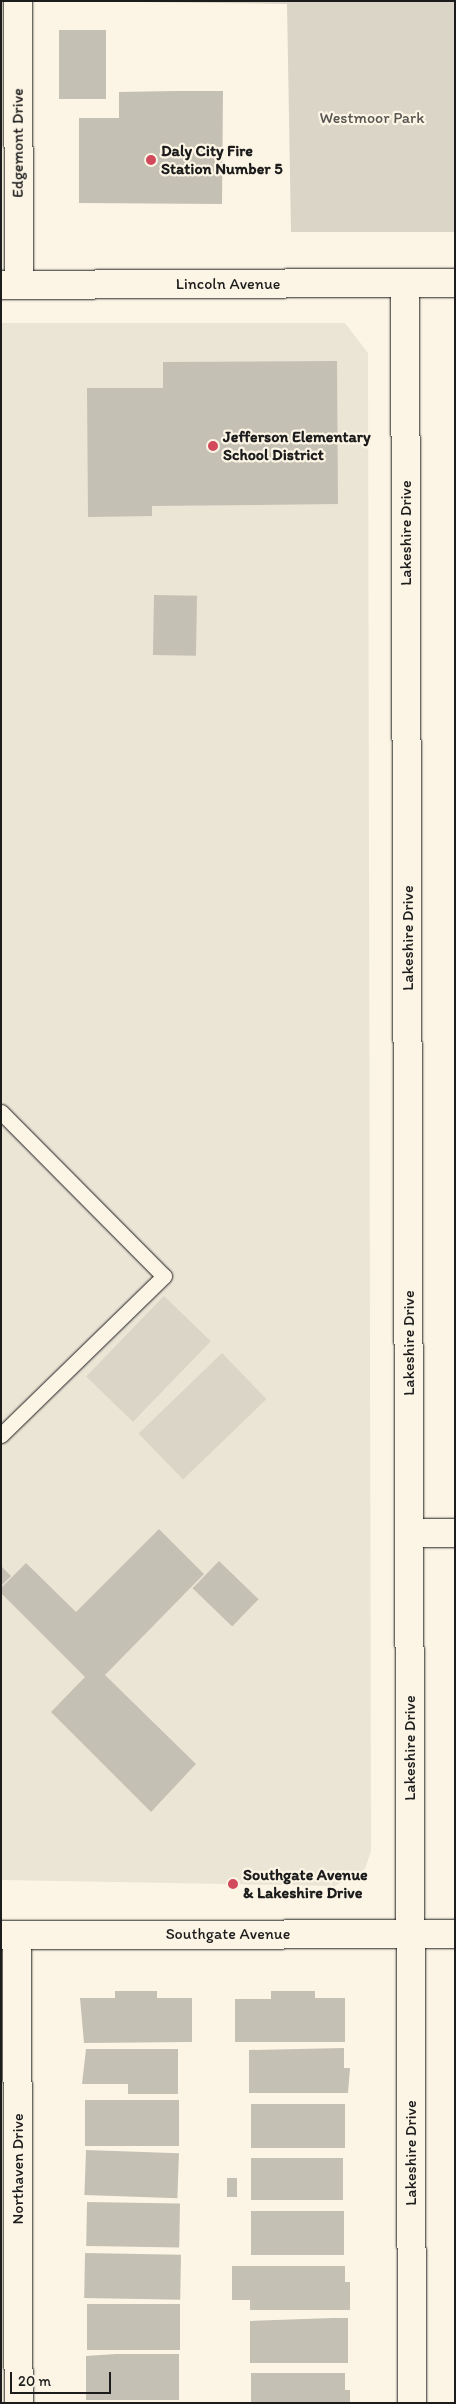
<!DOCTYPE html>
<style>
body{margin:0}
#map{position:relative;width:456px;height:2404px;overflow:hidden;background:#fcf5e5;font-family:Itim,sans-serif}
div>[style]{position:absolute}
.built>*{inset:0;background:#ebe5d6}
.green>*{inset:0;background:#dbd5c8;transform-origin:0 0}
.building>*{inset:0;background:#c4c0b3;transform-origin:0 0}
.roads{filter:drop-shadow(0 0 1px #1c1c1c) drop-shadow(0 0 1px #1c1c1c)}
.lane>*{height:15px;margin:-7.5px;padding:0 7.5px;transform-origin:7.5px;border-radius:7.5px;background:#fcf5e5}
.street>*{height:28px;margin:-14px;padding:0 14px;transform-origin:14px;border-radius:14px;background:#fcf5e5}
.secondary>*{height:28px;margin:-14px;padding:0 14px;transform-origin:14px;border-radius:14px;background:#fcf5e5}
.dots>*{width:14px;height:14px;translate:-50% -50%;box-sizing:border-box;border:2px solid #fcf5e5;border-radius:50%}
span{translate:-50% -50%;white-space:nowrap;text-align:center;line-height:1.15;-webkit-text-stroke:4.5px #fcf5e5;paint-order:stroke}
.park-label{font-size:16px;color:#555450}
.street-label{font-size:16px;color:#1c1c1c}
.poi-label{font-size:16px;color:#1c1c1c;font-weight:700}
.left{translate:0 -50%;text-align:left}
.frame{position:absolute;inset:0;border:2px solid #1c1c1c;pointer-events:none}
.scale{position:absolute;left:10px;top:2372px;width:101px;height:22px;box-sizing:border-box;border:2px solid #1c1c1c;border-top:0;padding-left:6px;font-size:15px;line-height:18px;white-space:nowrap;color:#1c1c1c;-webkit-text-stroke:4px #fcf5e5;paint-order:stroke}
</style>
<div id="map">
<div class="built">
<i style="clip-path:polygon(1px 323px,345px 323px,368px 353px,371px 1851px,365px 1869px,335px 1886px,1px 1880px)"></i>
</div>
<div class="green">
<i style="clip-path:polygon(62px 1px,455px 1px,455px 232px,291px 232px,287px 4px)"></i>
<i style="left:164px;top:1296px;width:65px;height:112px;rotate:44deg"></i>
<i style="left:222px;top:1353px;width:64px;height:116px;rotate:46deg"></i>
</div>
<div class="building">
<i style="left:59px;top:30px;width:47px;height:69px"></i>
<i style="clip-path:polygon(174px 91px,223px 91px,222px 204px,79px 203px,79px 118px,119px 118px,119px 92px)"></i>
<i style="clip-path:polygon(337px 361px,338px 504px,152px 506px,152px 516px,88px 517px,87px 388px,163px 388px,163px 362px)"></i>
<i style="left:154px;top:595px;width:43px;height:60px;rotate:1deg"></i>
<i style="clip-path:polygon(159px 1529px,204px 1574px,105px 1675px,196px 1764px,151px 1812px,51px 1712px,85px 1677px,1px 1593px,1px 1588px,26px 1563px,76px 1612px)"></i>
<i style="left:219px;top:1561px;width:55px;height:38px;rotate:44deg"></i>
<i style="clip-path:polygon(1px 1566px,11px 1576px,1px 1586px)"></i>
<i style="clip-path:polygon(115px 1991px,157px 1991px,157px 1998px,192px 1998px,192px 2042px,84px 2043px,80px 1998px,115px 1998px)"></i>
<i style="clip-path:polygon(271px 1991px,315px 1991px,315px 1998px,345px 1998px,345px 2042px,235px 2042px,235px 1999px,271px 1999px)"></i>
<i style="clip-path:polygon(344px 2048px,344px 2068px,350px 2068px,348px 2093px,249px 2093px,249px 2050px)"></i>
<i style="clip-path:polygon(86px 2049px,178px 2049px,178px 2094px,128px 2094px,128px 2084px,82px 2084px)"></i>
<i style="left:85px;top:2100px;width:94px;height:46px"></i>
<i style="left:251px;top:2104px;width:94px;height:44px"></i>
<i style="left:86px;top:2150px;width:93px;height:45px;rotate:2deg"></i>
<i style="left:251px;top:2158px;width:92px;height:42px"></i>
<i style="left:227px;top:2178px;width:10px;height:19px"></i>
<i style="left:87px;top:2202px;width:93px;height:44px;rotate:1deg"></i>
<i style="left:251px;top:2211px;width:93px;height:44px"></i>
<i style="left:85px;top:2253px;width:96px;height:45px;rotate:1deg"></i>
<i style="clip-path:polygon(232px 2266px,345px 2266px,345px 2282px,350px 2282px,350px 2310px,250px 2310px,250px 2300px,232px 2300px)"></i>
<i style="left:87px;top:2304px;width:93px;height:46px"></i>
<i style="clip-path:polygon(333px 2318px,348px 2318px,348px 2363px,250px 2363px,250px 2321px)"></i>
<i style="clip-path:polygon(116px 2354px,179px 2354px,179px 2400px,86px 2400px,86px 2356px)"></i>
<i style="clip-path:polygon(251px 2373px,345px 2373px,345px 2390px,350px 2390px,350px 2403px,251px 2403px)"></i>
</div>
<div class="roads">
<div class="lane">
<i style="left:1px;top:1112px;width:231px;rotate:45.2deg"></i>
<i style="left:164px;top:1276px;width:228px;rotate:135.7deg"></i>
</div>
<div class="street">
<i style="left:18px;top:1px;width:284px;rotate:89.8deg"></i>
<i style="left:405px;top:284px;width:2119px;rotate:89.81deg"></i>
<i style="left:1px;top:285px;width:454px;rotate:-0.3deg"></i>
<i style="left:409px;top:1533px;width:46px"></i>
<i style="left:17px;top:1935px;width:468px;rotate:89.8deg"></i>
</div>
<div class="secondary">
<i style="left:1px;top:1935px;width:454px;rotate:-0.1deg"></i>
</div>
</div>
<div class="dots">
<i style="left:151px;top:160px;background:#d1495b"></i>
<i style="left:213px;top:446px;background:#d1495b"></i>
<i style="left:233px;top:1884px;background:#d1495b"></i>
</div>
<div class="park-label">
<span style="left:372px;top:118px">Westmoor Park</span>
</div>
<div class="street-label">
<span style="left:18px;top:143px;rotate:-90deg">Edgemont Drive</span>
<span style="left:228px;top:284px">Lincoln Avenue</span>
<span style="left:406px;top:533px;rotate:-90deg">Lakeshire Drive</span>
<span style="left:408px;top:938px;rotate:-90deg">Lakeshire Drive</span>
<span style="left:409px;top:1343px;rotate:-90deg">Lakeshire Drive</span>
<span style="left:410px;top:1748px;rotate:-90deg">Lakeshire Drive</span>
<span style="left:228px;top:1934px">Southgate Avenue</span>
<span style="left:411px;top:2153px;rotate:-90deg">Lakeshire Drive</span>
<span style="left:18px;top:2169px;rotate:-90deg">Northaven Drive</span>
</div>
<div class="poi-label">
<span class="left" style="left:161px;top:160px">Daly City Fire<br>Station Number 5</span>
<span class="left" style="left:223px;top:446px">Jefferson Elementary<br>School District</span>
<span class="left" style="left:243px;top:1884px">Southgate Avenue<br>&amp; Lakeshire Drive</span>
</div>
<div class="frame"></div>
<div class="scale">20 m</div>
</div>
